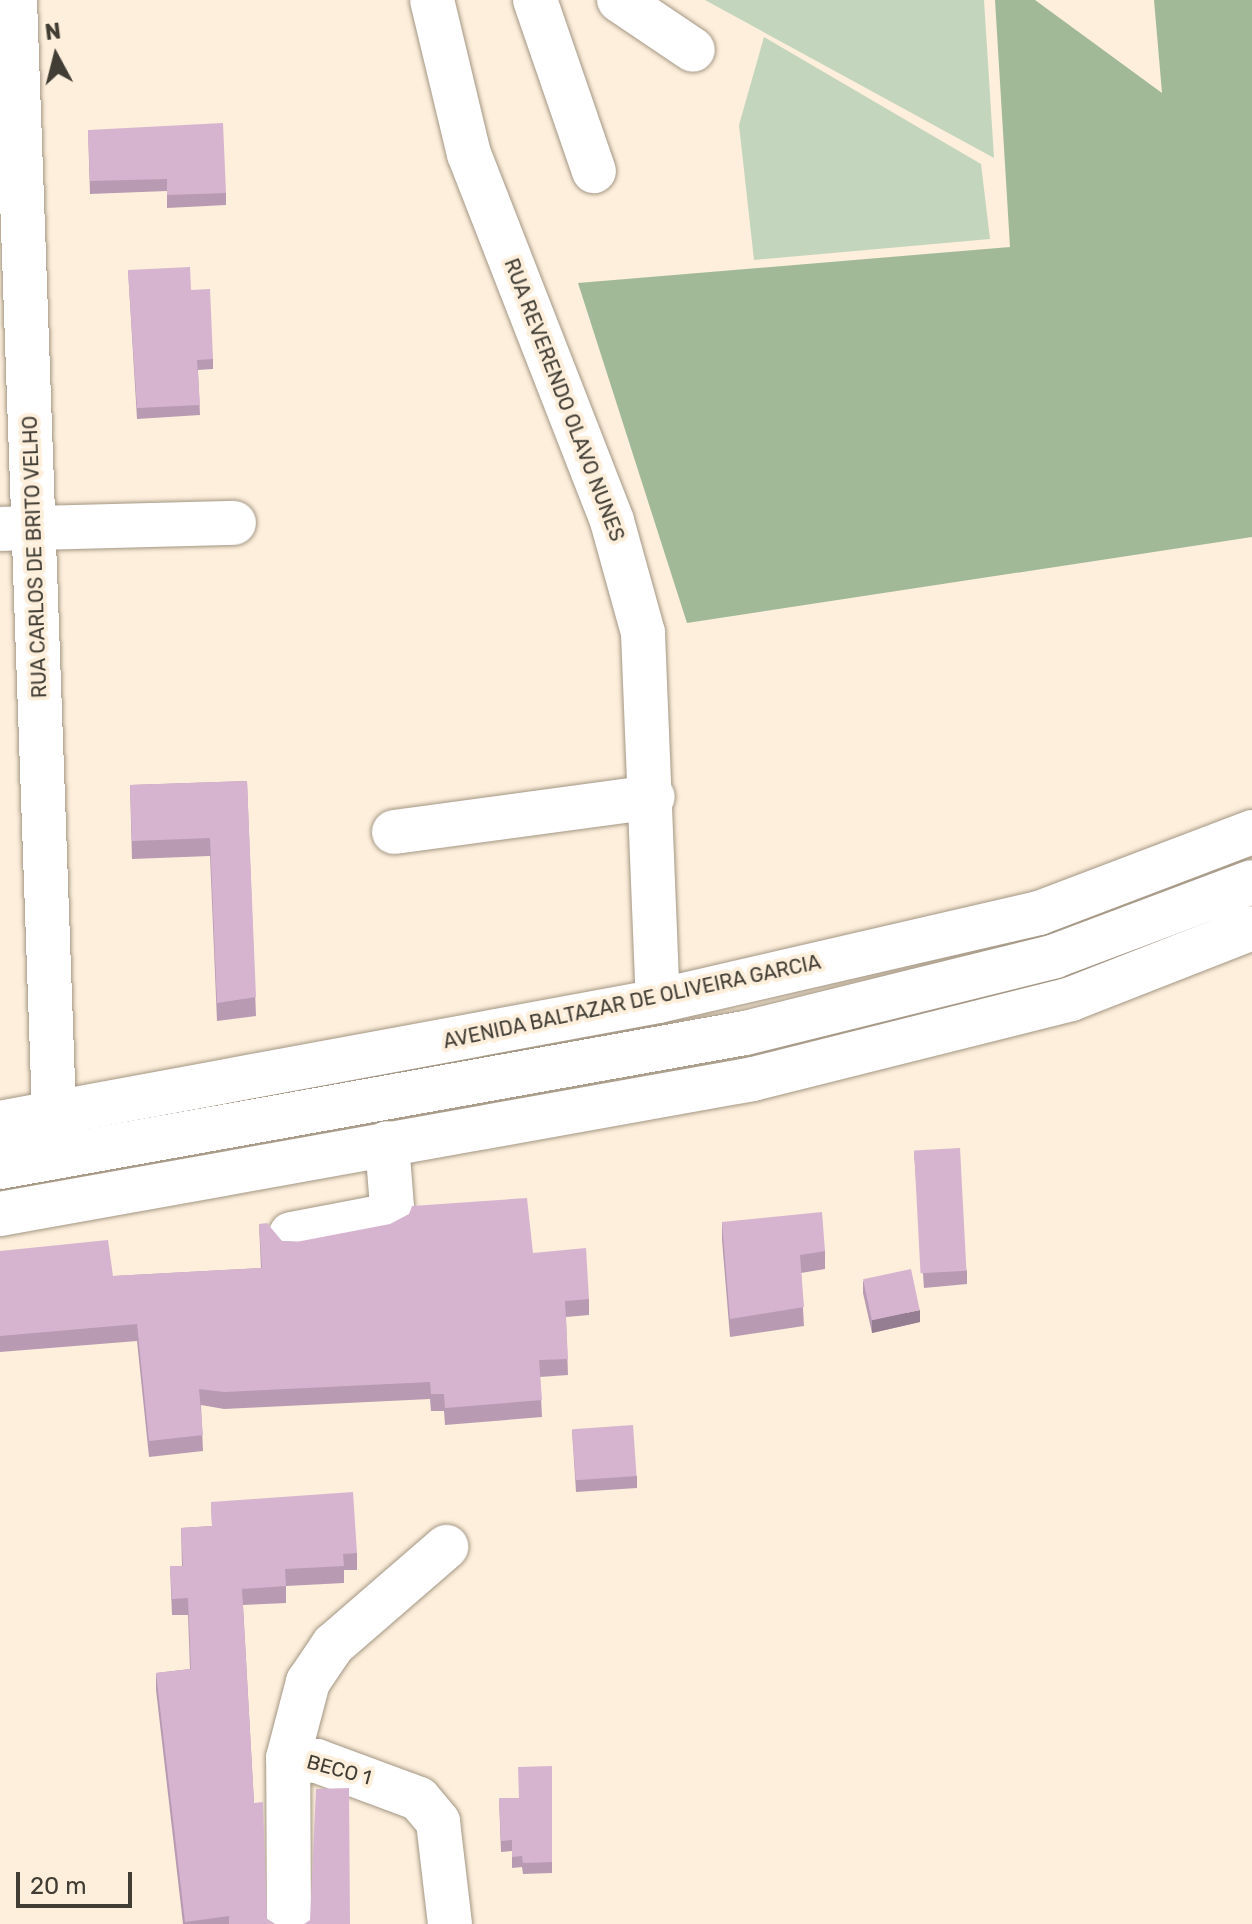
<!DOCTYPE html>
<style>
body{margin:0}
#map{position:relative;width:1252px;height:1924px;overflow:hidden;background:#fdefdb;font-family:Rubik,sans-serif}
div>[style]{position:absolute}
.green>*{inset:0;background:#c4d5bd}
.forest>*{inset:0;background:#a2b998}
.roads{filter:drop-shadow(0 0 2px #a39684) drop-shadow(0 0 2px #a39684)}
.minor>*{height:44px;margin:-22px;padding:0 22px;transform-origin:22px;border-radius:22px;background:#fff}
.major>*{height:44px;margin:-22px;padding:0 22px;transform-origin:22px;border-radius:22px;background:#fff}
.wall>*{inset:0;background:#b89bb3}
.shaded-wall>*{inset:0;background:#967e92}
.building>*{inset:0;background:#d6b4d0;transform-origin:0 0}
span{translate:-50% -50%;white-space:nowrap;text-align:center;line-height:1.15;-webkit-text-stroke:8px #fdefdb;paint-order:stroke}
.street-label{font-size:20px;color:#413c34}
.north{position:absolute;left:16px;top:16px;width:80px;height:80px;-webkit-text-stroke:6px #fdefdb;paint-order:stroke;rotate:353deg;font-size:22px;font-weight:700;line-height:32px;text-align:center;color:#413c34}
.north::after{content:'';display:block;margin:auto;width:28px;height:36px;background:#413c34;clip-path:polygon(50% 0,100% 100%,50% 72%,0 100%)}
.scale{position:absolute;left:16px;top:1872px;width:116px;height:36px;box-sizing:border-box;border:4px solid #413c34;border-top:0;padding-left:10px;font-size:24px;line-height:28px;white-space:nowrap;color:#413c34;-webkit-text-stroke:6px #fdefdb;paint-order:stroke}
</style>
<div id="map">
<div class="green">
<i style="clip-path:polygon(705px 0,984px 0,994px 158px)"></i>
<i style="clip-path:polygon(764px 37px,981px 164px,990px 239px,754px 260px,739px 125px)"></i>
</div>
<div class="forest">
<i style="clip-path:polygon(995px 0,1035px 0,1162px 93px,1154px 0,1252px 0,1252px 537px,687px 623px,578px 283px,1010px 247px)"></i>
</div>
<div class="roads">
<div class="minor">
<i style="left:15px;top:0;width:1114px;rotate:87.99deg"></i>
<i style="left:432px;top:0;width:158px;rotate:76.5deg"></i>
<i style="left:469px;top:154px;width:394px;rotate:68.7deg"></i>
<i style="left:612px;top:521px;width:116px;rotate:74.5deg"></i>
<i style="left:643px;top:633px;width:368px;rotate:87.7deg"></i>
<i style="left:535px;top:0;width:181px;rotate:71deg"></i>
<i style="left:619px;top:0;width:89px;rotate:34deg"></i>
<i style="left:0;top:529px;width:234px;rotate:-1.5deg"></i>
<i style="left:394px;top:832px;width:261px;rotate:-7.7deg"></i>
<i style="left:0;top:1167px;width:757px;rotate:-10.2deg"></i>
<i style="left:745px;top:1033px;width:319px;rotate:-13.9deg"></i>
<i style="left:1055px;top:956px;width:210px;rotate:-20.6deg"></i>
<i style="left:291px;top:1234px;width:96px;rotate:-10.8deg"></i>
<i style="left:385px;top:1216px;width:11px;rotate:-52deg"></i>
<i style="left:392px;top:1207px;width:64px;rotate:-94.5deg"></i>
<i style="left:288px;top:1758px;width:79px;rotate:-75.3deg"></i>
<i style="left:308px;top:1682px;width:45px;rotate:-56deg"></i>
<i style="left:333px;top:1645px;width:150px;rotate:-40.9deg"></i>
<i style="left:289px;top:1924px;width:166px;rotate:-90.3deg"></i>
<i style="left:288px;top:1758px;width:29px;rotate:6deg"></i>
<i style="left:317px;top:1761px;width:109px;rotate:20.4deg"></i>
<i style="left:419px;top:1799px;width:30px;rotate:50deg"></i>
<i style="left:438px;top:1822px;width:103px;rotate:83.3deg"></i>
</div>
<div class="major">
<i style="left:0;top:1123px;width:669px;rotate:-10.5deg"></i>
<i style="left:658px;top:1001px;width:391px;rotate:-13deg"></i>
<i style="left:1039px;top:913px;width:228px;rotate:-20.8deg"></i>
<i style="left:0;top:1214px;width:765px;rotate:-10.16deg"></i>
<i style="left:753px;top:1079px;width:328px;rotate:-14.1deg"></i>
<i style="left:1071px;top:999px;width:194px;rotate:-21.4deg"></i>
</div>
</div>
<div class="wall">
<i style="clip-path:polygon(88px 130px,226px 193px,226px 205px,167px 208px,167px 191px,90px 194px)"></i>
<i style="clip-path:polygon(128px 270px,191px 290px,213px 359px,213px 369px,198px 370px,200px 415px,137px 419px)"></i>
<i style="clip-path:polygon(247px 781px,256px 1016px,217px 1021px,210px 856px,132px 859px,130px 785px)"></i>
<i style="clip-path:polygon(914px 1152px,967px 1271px,967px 1284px,924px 1288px)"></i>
<i style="clip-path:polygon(722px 1222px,825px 1251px,825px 1269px,801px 1273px,804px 1326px,730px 1337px,722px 1240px)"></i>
<i style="clip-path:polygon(259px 1224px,282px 1241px,533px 1253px,589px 1299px,589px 1315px,566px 1317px,568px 1375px,540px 1377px,542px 1417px,445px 1425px,444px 1411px,431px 1411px,430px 1399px,224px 1409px,201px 1405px,203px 1451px,149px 1457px,137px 1341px,0 1352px,0 1251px,113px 1276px,261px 1268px)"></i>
<i style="clip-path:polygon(863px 1281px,920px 1322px,872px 1333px,863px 1293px)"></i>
<i style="clip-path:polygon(572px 1430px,637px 1476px,637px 1488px,576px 1492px)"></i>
<i style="clip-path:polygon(211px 1502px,357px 1553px,357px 1570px,344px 1570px,344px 1583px,286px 1586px,286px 1603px,243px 1605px,254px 1803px,267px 1919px,275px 1924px,183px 1924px,156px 1690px,156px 1673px,190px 1669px,188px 1615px,172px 1615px,170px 1566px,182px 1566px,181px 1528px,212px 1526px)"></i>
<i style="clip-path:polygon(552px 1766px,552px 1873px,523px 1874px,522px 1867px,512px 1868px,512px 1851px,501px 1852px,499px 1798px,519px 1798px)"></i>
</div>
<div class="shaded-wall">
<i style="clip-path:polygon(920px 1310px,920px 1322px,872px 1333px,872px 1320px)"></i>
</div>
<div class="building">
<i style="clip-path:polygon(223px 123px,226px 193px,167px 195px,167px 179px,90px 181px,88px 130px)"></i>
<i style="clip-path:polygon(190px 267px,191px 290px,210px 289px,213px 359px,197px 360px,200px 405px,137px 408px,128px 270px)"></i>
<i style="clip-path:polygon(247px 781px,256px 997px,217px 1003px,210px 838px,132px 841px,130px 785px)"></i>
<i style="left:960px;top:1148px;width:123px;height:46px;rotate:87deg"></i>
<i style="clip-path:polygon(527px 1198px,533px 1253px,586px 1248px,589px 1299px,565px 1301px,568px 1359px,539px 1360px,542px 1400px,445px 1408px,444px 1394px,431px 1394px,430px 1382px,224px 1392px,199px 1389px,203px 1435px,149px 1441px,137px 1324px,0 1336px,0 1251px,108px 1240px,113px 1276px,262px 1268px,259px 1224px,267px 1223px,282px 1241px,296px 1242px,390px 1224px,409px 1214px,412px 1206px)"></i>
<i style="clip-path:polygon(822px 1212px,825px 1251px,800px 1255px,804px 1307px,730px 1319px,722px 1222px)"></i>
<i style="left:911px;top:1269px;width:42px;height:49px;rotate:78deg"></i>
<i style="left:633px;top:1425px;width:51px;height:61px;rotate:86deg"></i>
<i style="clip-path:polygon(353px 1492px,357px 1553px,343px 1554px,344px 1566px,285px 1569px,286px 1586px,242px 1589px,254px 1803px,263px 1802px,267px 1919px,275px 1924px,229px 1924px,229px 1916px,185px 1922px,156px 1673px,191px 1669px,188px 1598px,172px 1599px,170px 1566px,183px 1566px,181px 1528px,212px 1526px,211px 1502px)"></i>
<i style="clip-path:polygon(552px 1766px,552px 1862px,523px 1863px,522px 1856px,512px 1857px,512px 1840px,501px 1841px,499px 1798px,519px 1798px,518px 1767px)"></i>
<i style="clip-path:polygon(349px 1788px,350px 1924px,304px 1924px,310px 1920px,316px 1789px)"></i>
</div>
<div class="street-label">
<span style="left:564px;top:400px;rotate:69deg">RUA REVERENDO OLAVO NUNES</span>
<span style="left:35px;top:557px;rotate:-92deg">RUA CARLOS DE BRITO VELHO</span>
<span style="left:632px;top:1002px;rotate:-12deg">AVENIDA BALTAZAR DE OLIVEIRA GARCIA</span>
<span style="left:339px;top:1770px;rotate:15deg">BECO 1</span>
</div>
<div class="north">N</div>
<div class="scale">20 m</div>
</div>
